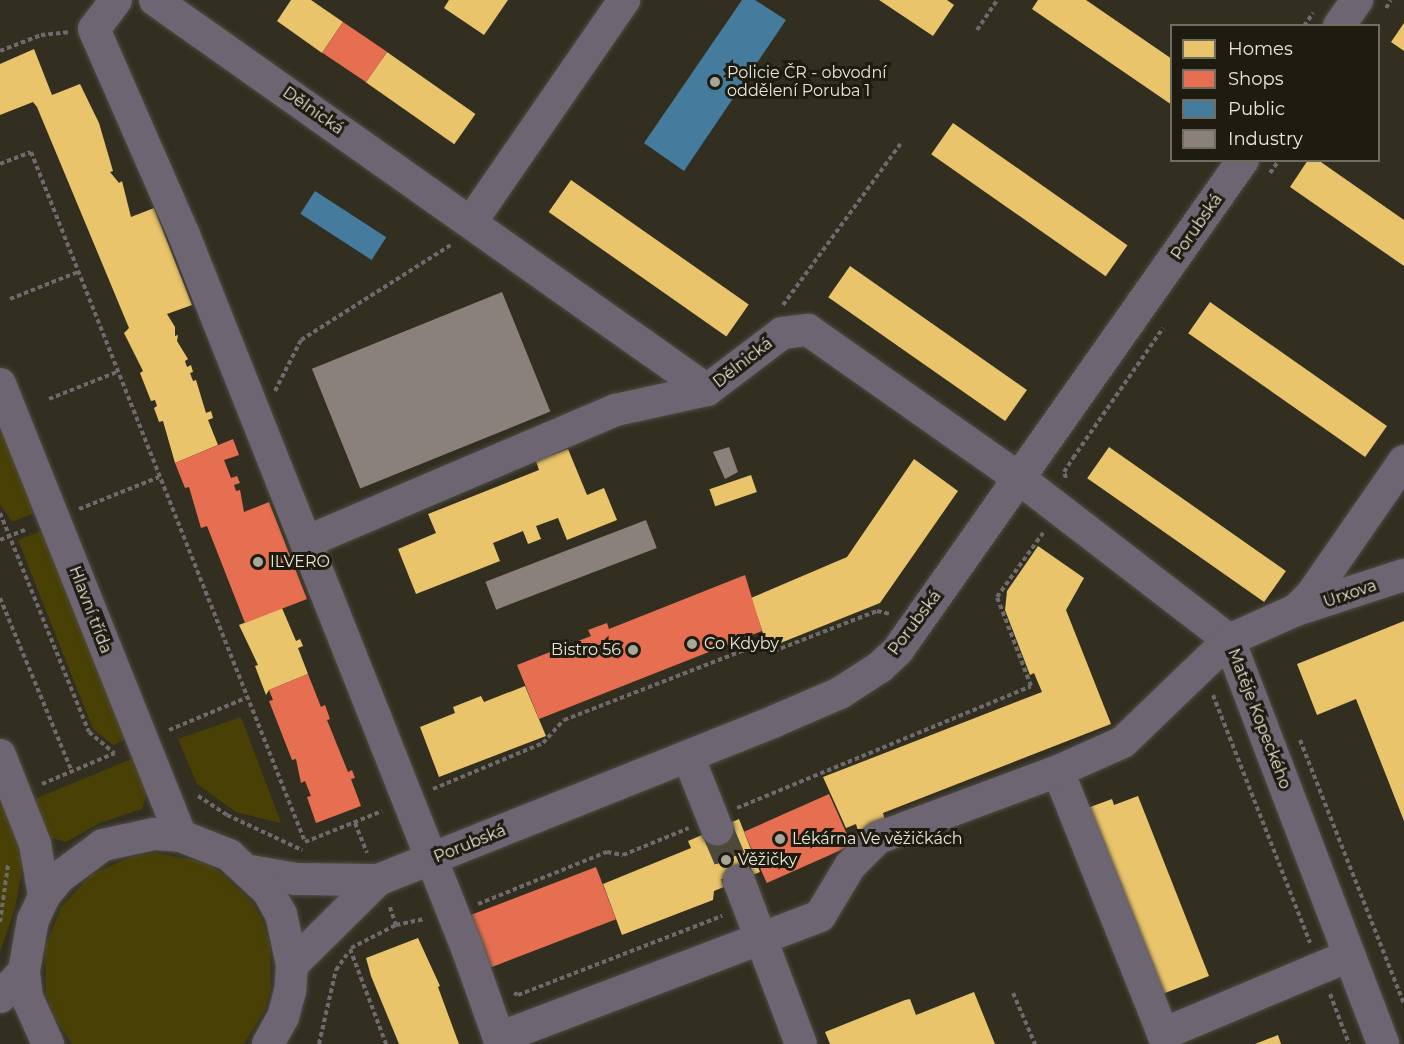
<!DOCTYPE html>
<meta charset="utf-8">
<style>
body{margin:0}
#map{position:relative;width:1404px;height:1044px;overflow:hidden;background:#322f21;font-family:Montserrat,sans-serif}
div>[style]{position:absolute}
.green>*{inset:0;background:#484004}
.homes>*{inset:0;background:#e9c46a;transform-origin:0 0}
.shops>*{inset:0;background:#e76f51;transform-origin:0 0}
.public>*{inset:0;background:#457b9d;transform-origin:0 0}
.industry>*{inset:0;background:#8a817c;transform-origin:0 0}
.minor-tunnel>*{height:32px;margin-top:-16px;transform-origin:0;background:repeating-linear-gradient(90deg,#4d4a3c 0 32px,transparent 0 48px)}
.path>*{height:4px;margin-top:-2px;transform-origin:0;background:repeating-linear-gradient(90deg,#6e6a6e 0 4.5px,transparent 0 7.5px)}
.roads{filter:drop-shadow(0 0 2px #4d4b40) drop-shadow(0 0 2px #4d4b40)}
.minor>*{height:32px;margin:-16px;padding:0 16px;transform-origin:16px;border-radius:16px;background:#6e6573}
.dots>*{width:16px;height:16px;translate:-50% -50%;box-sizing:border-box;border:3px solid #1e1c11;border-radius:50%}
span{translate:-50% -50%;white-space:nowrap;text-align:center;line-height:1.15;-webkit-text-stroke:6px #1e1c11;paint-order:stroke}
.poi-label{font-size:16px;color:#e8e6d6}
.left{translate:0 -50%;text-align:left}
.right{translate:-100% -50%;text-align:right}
.street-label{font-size:16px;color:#e8e6d6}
.legend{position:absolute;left:1170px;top:24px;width:210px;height:138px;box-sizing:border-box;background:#1e1c11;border:2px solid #6f6d60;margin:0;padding:8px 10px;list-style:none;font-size:18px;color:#e8e6d6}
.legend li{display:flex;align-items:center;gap:12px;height:30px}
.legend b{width:30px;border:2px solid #6f6d60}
</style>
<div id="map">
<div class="green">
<i style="clip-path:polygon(0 420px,36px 512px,12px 522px,0 504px)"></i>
<i style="clip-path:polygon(44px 530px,126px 739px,113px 745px,93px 729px,18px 540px)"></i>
<i style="clip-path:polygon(241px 717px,281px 823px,236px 812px,197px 784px,178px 739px)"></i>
<i style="clip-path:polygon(134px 758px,147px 792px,142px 809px,100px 823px,66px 842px,48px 837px,32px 800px)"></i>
<i style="clip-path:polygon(0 791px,24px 859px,15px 908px,0 952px)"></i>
<i style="clip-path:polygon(155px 853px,199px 861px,219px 871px,252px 902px,263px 922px,270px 943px,271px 988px,265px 1010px,244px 1044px,72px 1044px,53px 1015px,46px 993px,45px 948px,61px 907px,92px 874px,133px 856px)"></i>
</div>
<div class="homes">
<i style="clip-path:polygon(291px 0,311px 0,343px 22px,322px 53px,277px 21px)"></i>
<i style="clip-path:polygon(449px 0,508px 0,484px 35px,444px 8px)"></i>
<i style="clip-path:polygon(879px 0,947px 0,954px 5px,933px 36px)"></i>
<i style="clip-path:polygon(1038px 0,1086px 0,1172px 59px,1172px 105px,1032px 9px)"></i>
<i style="clip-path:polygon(1404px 23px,1404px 51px,1391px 42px)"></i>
<i style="clip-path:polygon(34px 49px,52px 95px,80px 84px,99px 123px,113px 171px,110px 172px,119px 183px,122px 181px,131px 217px,154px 208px,192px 305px,167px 314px,175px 327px,175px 336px,178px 335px,177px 341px,188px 359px,185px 361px,187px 367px,191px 365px,193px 372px,190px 373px,193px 381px,196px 380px,206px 413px,211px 411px,213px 418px,208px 420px,218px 445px,175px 463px,163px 421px,159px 422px,154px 408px,157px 406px,155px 400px,151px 401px,140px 373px,143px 371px,124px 333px,129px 328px,37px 107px,33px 102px,0 115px,0 64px)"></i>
<i style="left:387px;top:52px;width:108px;height:37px;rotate:35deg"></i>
<i style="left:953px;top:123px;width:213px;height:38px;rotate:35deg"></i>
<i style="clip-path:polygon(1308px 160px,1318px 160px,1404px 220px,1404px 266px,1290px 187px)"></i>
<i style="left:571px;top:180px;width:217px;height:39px;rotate:35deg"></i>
<i style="left:850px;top:266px;width:216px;height:38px;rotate:35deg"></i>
<i style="left:1210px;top:302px;width:216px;height:38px;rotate:35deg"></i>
<i style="left:1109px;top:447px;width:216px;height:38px;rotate:35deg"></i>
<i style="clip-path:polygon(568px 449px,587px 495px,604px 488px,617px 520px,567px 540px,558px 518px,536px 526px,541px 539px,528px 544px,523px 531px,493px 543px,500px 561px,416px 594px,398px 549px,436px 533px,428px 514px,539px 470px,536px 461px)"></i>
<i style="clip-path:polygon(914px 459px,958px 491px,880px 603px,768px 648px,751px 598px,847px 557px)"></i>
<i style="left:751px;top:475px;width:18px;height:44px;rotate:71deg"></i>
<i style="clip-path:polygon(1038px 546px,1084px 578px,1066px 610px,1111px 724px,883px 813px,885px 820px,858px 831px,856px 824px,846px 828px,823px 777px,1042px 692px,1034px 673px,1030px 675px,1005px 610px,1007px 591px)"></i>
<i style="clip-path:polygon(282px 608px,296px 641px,300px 639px,303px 646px,298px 648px,308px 674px,269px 690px,266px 695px,255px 666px,258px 665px,239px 625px)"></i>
<i style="clip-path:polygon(1404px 621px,1404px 821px,1356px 699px,1317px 715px,1297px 664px)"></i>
<i style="clip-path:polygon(525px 686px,546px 736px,439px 777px,420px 727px,455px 713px,453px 707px,481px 696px,484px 702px)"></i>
<i style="clip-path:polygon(1138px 796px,1209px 976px,1160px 995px,1082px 810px,1112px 799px,1114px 805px)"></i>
<i style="clip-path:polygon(739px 819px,760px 872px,714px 891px,713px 900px,622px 935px,603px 884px,691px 848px,688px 841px)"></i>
<i style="clip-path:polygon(418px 938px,440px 986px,438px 987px,459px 1044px,399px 1044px,371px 976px,366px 958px)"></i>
<i style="clip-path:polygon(974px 992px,995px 1044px,830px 1044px,825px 1032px,905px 1000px,910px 999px,916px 1015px)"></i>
<i style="clip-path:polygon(1278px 1035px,1281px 1044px,1255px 1044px)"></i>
</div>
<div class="shops">
<i style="left:343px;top:22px;width:53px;height:37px;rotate:34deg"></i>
<i style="clip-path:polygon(233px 439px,239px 455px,224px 460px,231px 478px,237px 476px,240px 483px,234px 485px,236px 491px,240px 490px,244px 512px,269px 502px,307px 599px,245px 623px,207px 526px,201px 528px,189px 487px,185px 488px,175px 463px)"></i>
<i style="clip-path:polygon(745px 575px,762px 631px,539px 719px,517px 665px,591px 636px,588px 630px,607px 623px,609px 629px)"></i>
<i style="clip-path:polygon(308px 674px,321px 707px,325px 705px,330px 719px,327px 720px,348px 772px,352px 770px,355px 778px,351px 779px,361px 806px,316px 823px,307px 797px,311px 796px,305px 781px,301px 783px,296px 759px,292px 760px,269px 701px,273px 700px,269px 690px)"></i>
<i style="left:829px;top:794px;width:56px;height:93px;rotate:66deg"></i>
<i style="left:596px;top:867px;width:56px;height:137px;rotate:69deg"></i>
</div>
<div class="public">
<i style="clip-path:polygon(742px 0,755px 0,786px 20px,684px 171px,644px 143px)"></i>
<i style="left:315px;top:191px;width:85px;height:27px;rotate:33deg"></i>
</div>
<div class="industry">
<i style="left:502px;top:292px;width:129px;height:205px;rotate:68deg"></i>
<i style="clip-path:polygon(729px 447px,738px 472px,725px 479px,713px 452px)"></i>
<i style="left:646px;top:520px;width:30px;height:172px;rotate:69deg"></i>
</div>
<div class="minor-tunnel">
<i style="left:717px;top:829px;width:56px;rotate:67.1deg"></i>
</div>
<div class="path">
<i style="left:1386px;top:8px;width:9px;rotate:-58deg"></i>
<i style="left:1304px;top:26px;width:16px;rotate:-55deg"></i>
<i style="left:977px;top:30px;width:36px;rotate:-56deg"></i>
<i style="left:0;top:51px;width:44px;rotate:-21.3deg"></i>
<i style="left:41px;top:35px;width:27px;rotate:-6deg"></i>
<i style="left:0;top:164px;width:33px;rotate:-21deg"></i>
<i style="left:31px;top:152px;width:742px;rotate:68.34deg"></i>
<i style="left:305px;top:842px;width:83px;rotate:-21.9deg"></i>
<i style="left:1270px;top:173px;width:16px;rotate:-55deg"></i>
<i style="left:10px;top:299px;width:73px;rotate:-21.7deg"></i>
<i style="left:783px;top:305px;width:200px;rotate:-53.9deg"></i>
<i style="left:275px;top:391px;width:57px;rotate:-63deg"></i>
<i style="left:301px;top:340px;width:179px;rotate:-32.4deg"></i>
<i style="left:49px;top:399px;width:73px;rotate:-21.7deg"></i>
<i style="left:1066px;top:478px;width:6px;rotate:-108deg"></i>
<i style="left:1064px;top:472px;width:17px;rotate:-57deg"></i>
<i style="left:1073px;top:458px;width:158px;rotate:-55.3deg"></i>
<i style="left:79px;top:509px;width:86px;rotate:-21.8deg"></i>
<i style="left:0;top:513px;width:236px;rotate:67.9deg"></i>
<i style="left:89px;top:732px;width:33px;rotate:40deg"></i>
<i style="left:0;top:540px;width:29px;rotate:-22deg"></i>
<i style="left:0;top:598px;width:188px;rotate:67.5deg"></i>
<i style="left:1213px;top:695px;width:266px;rotate:68.6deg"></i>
<i style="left:169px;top:730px;width:83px;rotate:-22.6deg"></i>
<i style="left:1300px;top:740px;width:284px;rotate:68.5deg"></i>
<i style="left:42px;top:784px;width:79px;rotate:-23deg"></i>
<i style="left:433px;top:789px;width:119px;rotate:-22.7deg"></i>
<i style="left:543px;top:743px;width:31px;rotate:-48deg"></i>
<i style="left:564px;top:720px;width:196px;rotate:-21.2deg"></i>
<i style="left:747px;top:649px;width:27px;rotate:4deg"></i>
<i style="left:774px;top:651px;width:110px;rotate:-21.2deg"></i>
<i style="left:877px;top:611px;width:13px;rotate:13deg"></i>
<i style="left:198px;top:796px;width:35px;rotate:33deg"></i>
<i style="left:227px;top:815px;width:83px;rotate:25deg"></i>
<i style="left:737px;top:808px;width:318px;rotate:-22.5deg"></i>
<i style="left:1031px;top:686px;width:95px;rotate:-110.9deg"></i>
<i style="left:997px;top:597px;width:79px;rotate:-54.3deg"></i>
<i style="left:355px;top:823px;width:32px;rotate:68deg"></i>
<i style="left:478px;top:904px;width:139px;rotate:-22deg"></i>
<i style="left:607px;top:852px;width:16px;rotate:11deg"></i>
<i style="left:623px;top:855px;width:71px;rotate:-22.2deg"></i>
<i style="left:390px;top:907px;width:19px;rotate:72deg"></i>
<i style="left:0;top:922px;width:58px;rotate:-82deg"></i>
<i style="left:351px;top:948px;width:51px;rotate:-27.1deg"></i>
<i style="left:396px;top:925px;width:30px;rotate:-12deg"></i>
<i style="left:350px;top:949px;width:102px;rotate:69.2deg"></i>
<i style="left:514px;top:993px;width:4px;rotate:27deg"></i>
<i style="left:518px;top:995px;width:219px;rotate:-21.2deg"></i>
<i style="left:1013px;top:993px;width:56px;rotate:66.7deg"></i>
<i style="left:1330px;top:994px;width:53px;rotate:69.2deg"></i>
<i style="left:319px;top:1044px;width:76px;rotate:-77.1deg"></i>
<i style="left:336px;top:970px;width:19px;rotate:-55deg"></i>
</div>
<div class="roads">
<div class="minor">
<i style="left:116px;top:0;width:36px;rotate:127deg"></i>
<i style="left:94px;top:29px;width:225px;rotate:66.4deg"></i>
<i style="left:184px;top:235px;width:770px;rotate:68.36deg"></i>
<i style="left:468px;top:951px;width:99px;rotate:70.5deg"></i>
<i style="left:155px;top:0;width:676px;rotate:35.24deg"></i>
<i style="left:707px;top:390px;width:94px;rotate:-37.2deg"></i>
<i style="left:782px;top:333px;width:26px;rotate:-7deg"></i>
<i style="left:808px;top:330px;width:259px;rotate:35.1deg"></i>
<i style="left:1020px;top:479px;width:264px;rotate:37.6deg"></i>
<i style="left:1229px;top:640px;width:432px;rotate:69.1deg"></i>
<i style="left:1339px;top:26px;width:32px;rotate:-55deg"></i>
<i style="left:471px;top:222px;width:270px;rotate:-55.4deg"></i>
<i style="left:0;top:384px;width:487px;rotate:68.2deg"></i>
<i style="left:306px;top:542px;width:337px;rotate:-23.1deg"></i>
<i style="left:616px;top:410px;width:93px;rotate:-12.4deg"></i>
<i style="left:1296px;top:610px;width:114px;rotate:-18deg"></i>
<i style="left:0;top:755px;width:96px;rotate:68.5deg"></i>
<i style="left:35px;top:844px;width:53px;rotate:80.2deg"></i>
<i style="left:688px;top:756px;width:79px;rotate:68.3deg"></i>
<i style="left:1058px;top:771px;width:283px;rotate:68.2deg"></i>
<i style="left:1163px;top:1034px;width:202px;rotate:-22.8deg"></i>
<i style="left:250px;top:871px;width:47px;rotate:9.9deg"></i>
<i style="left:296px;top:879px;width:82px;rotate:0.7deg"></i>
<i style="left:378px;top:880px;width:428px;rotate:-21.8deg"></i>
<i style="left:775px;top:721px;width:71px;rotate:-23.3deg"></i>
<i style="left:840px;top:693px;width:48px;rotate:-33deg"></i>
<i style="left:880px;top:667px;width:25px;rotate:-43deg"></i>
<i style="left:898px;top:650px;width:599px;rotate:-54.85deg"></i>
<i style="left:739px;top:881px;width:174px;rotate:69.2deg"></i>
<i style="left:292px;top:965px;width:121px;rotate:-44.7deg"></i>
<i style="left:0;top:997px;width:35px;rotate:-47deg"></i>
<i style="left:499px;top:1038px;width:343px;rotate:-20.8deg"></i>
<i style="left:820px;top:916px;width:58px;rotate:-59deg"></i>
<i style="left:850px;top:866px;width:40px;rotate:-45deg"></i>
<i style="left:878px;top:838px;width:192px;rotate:-20.4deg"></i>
<i style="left:1058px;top:771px;width:71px;rotate:-24deg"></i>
<i style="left:1123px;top:742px;width:147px;rotate:-43.9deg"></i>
<i style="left:1229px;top:640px;width:73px;rotate:-24.1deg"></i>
<i style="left:1296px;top:610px;width:23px;rotate:-45deg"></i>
<i style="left:1312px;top:594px;width:162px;rotate:-55.3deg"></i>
<i style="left:48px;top:1044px;width:51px;rotate:-114.1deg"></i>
<i style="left:27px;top:997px;width:26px;rotate:-97deg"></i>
<i style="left:24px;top:971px;width:52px;rotate:-80deg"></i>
<i style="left:33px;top:920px;width:26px;rotate:-65deg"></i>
<i style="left:44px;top:896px;width:26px;rotate:-50deg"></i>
<i style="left:61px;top:876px;width:52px;rotate:-36.4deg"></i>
<i style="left:103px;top:845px;width:52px;rotate:-12.2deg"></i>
<i style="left:154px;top:834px;width:27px;rotate:4deg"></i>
<i style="left:181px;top:836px;width:52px;rotate:21.6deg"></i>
<i style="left:229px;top:855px;width:53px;rotate:42.7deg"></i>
<i style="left:268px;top:891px;width:26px;rotate:61deg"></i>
<i style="left:281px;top:914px;width:52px;rotate:77.8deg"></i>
<i style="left:292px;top:965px;width:26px;rotate:94deg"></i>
<i style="left:290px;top:991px;width:27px;rotate:105deg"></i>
<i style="left:283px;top:1017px;width:31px;rotate:119deg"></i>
</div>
</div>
<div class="dots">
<i style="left:715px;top:82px;background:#a8a697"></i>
<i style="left:258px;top:562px;background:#a8a697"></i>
<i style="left:692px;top:644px;background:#a8a697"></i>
<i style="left:633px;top:650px;background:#a8a697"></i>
<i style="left:780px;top:839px;background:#a8a697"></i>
<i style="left:726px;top:860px;background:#a8a697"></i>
</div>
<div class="poi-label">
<span class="left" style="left:727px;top:82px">Policie ČR - obvodní<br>oddělení Poruba 1</span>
<span class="left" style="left:270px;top:562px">ILVERO</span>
<span class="left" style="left:704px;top:644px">Co Kdyby</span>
<span class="right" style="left:621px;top:650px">Bistro 56</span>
<span class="left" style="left:792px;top:839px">Lékárna Ve věžičkách</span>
<span class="left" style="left:738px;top:860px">Věžičky</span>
</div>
<div class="street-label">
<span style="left:313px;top:111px;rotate:35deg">Dělnická</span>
<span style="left:1197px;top:227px;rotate:-55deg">Porubská</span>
<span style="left:743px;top:363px;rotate:-38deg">Dělnická</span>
<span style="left:1350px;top:594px;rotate:-19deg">Urxova</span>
<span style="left:90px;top:610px;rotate:69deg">Hlavní třída</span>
<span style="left:915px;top:623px;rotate:-53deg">Porubská</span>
<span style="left:1259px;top:719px;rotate:69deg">Matěje Kopeckého</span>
<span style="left:470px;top:844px;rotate:-22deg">Porubská</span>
</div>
<ul class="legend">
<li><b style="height:16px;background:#e9c46a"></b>Homes</li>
<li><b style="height:16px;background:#e76f51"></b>Shops</li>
<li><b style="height:16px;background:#457b9d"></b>Public</li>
<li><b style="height:16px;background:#8a817c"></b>Industry</li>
</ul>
</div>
